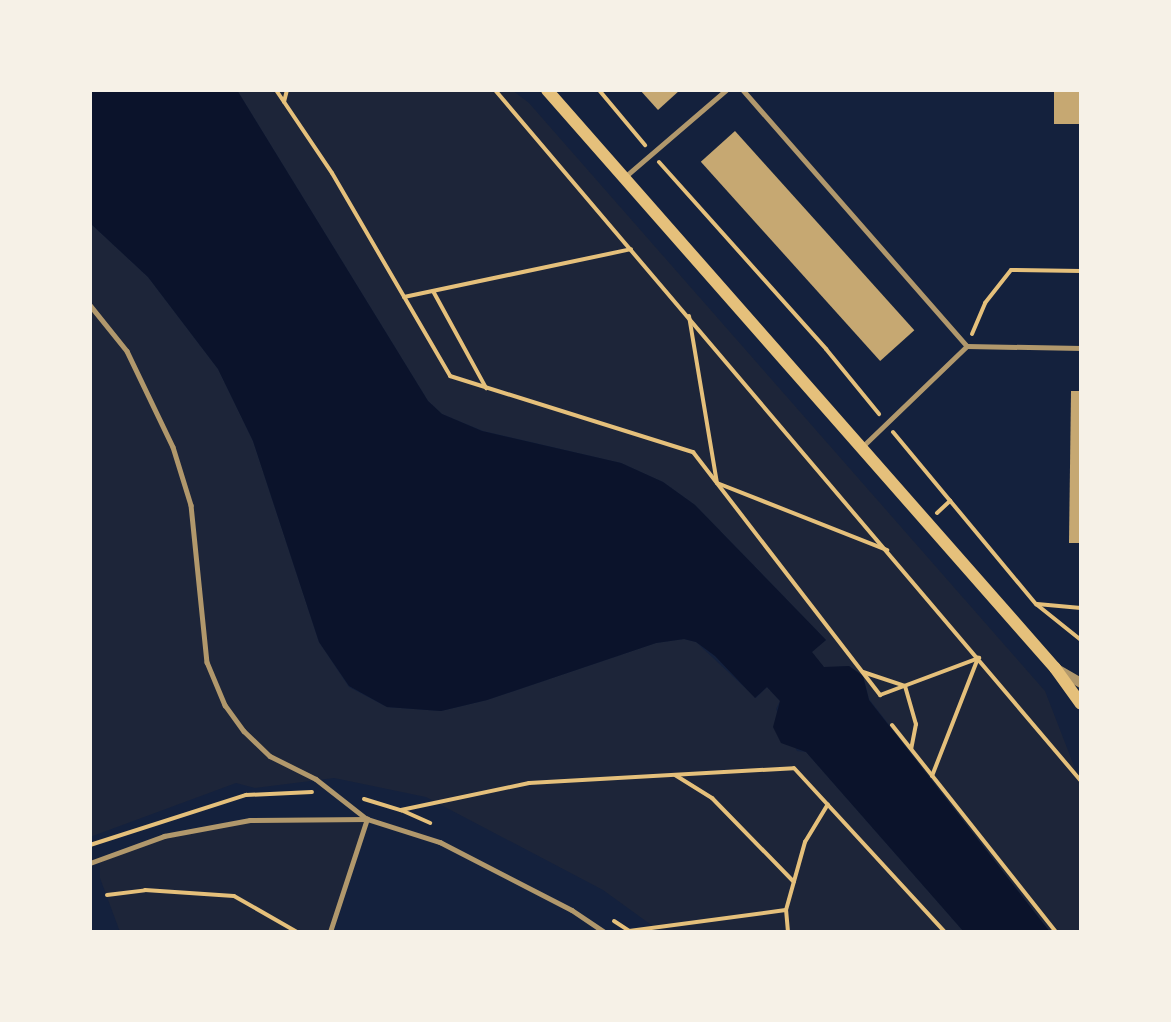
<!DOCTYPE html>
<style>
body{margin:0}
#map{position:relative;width:1171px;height:1022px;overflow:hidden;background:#14213d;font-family:Roboto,sans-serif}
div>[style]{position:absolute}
.green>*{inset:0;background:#1d2539}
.water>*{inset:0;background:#0b132b}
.building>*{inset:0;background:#c6a872;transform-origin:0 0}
.path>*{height:4px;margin:-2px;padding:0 2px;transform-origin:2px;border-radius:2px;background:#e5c07b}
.service>*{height:4.5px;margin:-2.25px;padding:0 2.25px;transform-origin:2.25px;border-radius:2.25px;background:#b1986c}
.tertiary>*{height:10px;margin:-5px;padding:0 5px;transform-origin:5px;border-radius:5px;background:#b1986c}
.secondary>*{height:12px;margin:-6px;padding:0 6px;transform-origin:6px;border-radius:6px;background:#e5c07b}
span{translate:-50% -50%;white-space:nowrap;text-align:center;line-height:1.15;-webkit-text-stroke:5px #f6f1e7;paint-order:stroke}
.frame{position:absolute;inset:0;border:92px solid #f6f1e7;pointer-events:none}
</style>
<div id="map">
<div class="green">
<i style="clip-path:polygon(237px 90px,512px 90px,529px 103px,1045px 691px,1081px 784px,1081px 932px,1050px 932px,869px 699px,863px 676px,849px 666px,824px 668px,811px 652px,826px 640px,695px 505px,663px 482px,621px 463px,483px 431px,442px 414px,428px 401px)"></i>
<i style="clip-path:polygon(90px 223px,148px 277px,218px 369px,253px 441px,319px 642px,349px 687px,387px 707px,441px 711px,487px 700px,656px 643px,684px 639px,696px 642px,756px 698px,767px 687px,780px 701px,776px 709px,797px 751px,806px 752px,964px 932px,661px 932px,603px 890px,426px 797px,334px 778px,255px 788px,236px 783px,90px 837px)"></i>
<i style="clip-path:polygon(302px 817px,367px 819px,330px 932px,120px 932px,100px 878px,100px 860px,164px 836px,250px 820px)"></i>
</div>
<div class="water">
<i style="clip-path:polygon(90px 90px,237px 90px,428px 401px,442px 414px,482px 431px,621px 463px,663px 482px,695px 505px,826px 640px,812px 652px,824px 667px,849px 666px,863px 676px,869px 700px,1050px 932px,964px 932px,806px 752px,781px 743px,773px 727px,780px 701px,767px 687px,755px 698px,715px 656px,696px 642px,684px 639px,656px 643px,487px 700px,441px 711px,387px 707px,349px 686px,319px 642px,253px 441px,218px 369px,148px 277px,90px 223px)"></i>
</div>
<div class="building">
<i style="clip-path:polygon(640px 90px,680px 90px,658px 110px)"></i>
<i style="left:1054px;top:90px;width:27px;height:34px"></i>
<i style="left:735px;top:131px;width:268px;height:46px;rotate:48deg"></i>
<i style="clip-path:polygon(1071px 391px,1081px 391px,1081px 543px,1069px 543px)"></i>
</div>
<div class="path">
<i style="left:276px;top:90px;width:100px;rotate:56deg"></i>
<i style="left:332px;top:173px;width:235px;rotate:59.8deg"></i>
<i style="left:450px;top:376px;width:255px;rotate:17.4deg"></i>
<i style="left:693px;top:452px;width:307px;rotate:52.4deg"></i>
<i style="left:880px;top:695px;width:106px;rotate:-20.5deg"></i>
<i style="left:495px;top:90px;width:906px;rotate:49.7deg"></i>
<i style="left:599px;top:90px;width:72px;rotate:50.1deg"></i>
<i style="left:284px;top:102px;width:12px;rotate:-76deg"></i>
<i style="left:659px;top:162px;width:251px;rotate:48.2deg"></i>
<i style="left:826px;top:349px;width:84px;rotate:50.8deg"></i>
<i style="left:433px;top:291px;width:111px;rotate:61.3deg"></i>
<i style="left:404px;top:297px;width:232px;rotate:-11.9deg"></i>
<i style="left:689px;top:316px;width:169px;rotate:80.5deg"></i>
<i style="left:717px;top:483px;width:183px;rotate:21.5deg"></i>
<i style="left:972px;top:334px;width:34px;rotate:-67deg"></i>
<i style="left:985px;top:303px;width:42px;rotate:-51.8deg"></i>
<i style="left:1011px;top:270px;width:70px;rotate:0.8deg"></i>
<i style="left:893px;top:432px;width:224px;rotate:50.3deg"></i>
<i style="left:1036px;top:604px;width:58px;rotate:38.7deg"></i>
<i style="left:937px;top:513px;width:18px;rotate:-43deg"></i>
<i style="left:1037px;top:604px;width:44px;rotate:5.2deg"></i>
<i style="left:863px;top:672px;width:44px;rotate:18.4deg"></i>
<i style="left:905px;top:686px;width:40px;rotate:74deg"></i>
<i style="left:916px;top:724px;width:25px;rotate:101deg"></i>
<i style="left:892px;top:725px;width:264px;rotate:51.6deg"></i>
<i style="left:675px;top:775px;width:44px;rotate:31.9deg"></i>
<i style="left:712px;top:798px;width:117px;rotate:45.7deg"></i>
<i style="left:932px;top:776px;width:127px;rotate:-68.7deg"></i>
<i style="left:364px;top:799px;width:39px;rotate:17deg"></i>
<i style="left:401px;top:810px;width:32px;rotate:24deg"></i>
<i style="left:401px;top:810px;width:131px;rotate:-11.9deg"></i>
<i style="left:529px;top:783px;width:265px;rotate:-3.2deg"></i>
<i style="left:794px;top:768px;width:223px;rotate:47.4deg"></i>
<i style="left:90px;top:845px;width:164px;rotate:-17.8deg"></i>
<i style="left:246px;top:795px;width:66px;rotate:-2.6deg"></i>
<i style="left:107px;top:895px;width:38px;rotate:-7deg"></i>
<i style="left:145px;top:890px;width:89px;rotate:3.9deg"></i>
<i style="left:234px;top:896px;width:73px;rotate:29.7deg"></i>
<i style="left:614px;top:921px;width:20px;rotate:33deg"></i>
<i style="left:629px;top:931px;width:158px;rotate:-7.6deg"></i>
<i style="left:788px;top:932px;width:22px;rotate:-95deg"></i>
<i style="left:786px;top:910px;width:71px;rotate:-74.4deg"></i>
<i style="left:805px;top:842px;width:44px;rotate:-58.8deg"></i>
</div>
<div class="service">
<i style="left:743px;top:90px;width:340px;rotate:48.8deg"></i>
<i style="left:626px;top:176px;width:132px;rotate:-40.7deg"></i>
<i style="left:90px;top:305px;width:59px;rotate:51.2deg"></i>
<i style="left:127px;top:351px;width:106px;rotate:64.4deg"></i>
<i style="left:173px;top:447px;width:61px;rotate:72.8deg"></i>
<i style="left:191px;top:505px;width:158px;rotate:84.2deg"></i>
<i style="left:207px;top:662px;width:47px;rotate:67.3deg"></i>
<i style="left:225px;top:705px;width:32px;rotate:54deg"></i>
<i style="left:244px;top:731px;width:36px;rotate:44deg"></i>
<i style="left:270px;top:756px;width:51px;rotate:26.6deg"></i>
<i style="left:316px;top:779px;width:65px;rotate:38.1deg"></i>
<i style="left:863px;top:446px;width:144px;rotate:-43.9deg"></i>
<i style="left:967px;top:346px;width:114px;rotate:1deg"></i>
<i style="left:90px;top:863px;width:79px;rotate:-20deg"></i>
<i style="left:164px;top:836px;width:87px;rotate:-10.5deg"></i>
<i style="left:250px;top:820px;width:117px;rotate:-0.5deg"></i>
<i style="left:367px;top:819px;width:77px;rotate:17.5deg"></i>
<i style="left:440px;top:842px;width:148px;rotate:27.3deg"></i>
<i style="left:572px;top:910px;width:40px;rotate:34deg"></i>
<i style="left:330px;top:932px;width:119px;rotate:-71.9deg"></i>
</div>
<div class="tertiary">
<i style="left:1055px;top:668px;width:30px;rotate:30deg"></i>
</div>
<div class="secondary">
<i style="left:547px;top:90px;width:770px;rotate:48.69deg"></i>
<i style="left:1055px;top:668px;width:44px;rotate:54.2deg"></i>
</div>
<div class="frame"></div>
</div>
